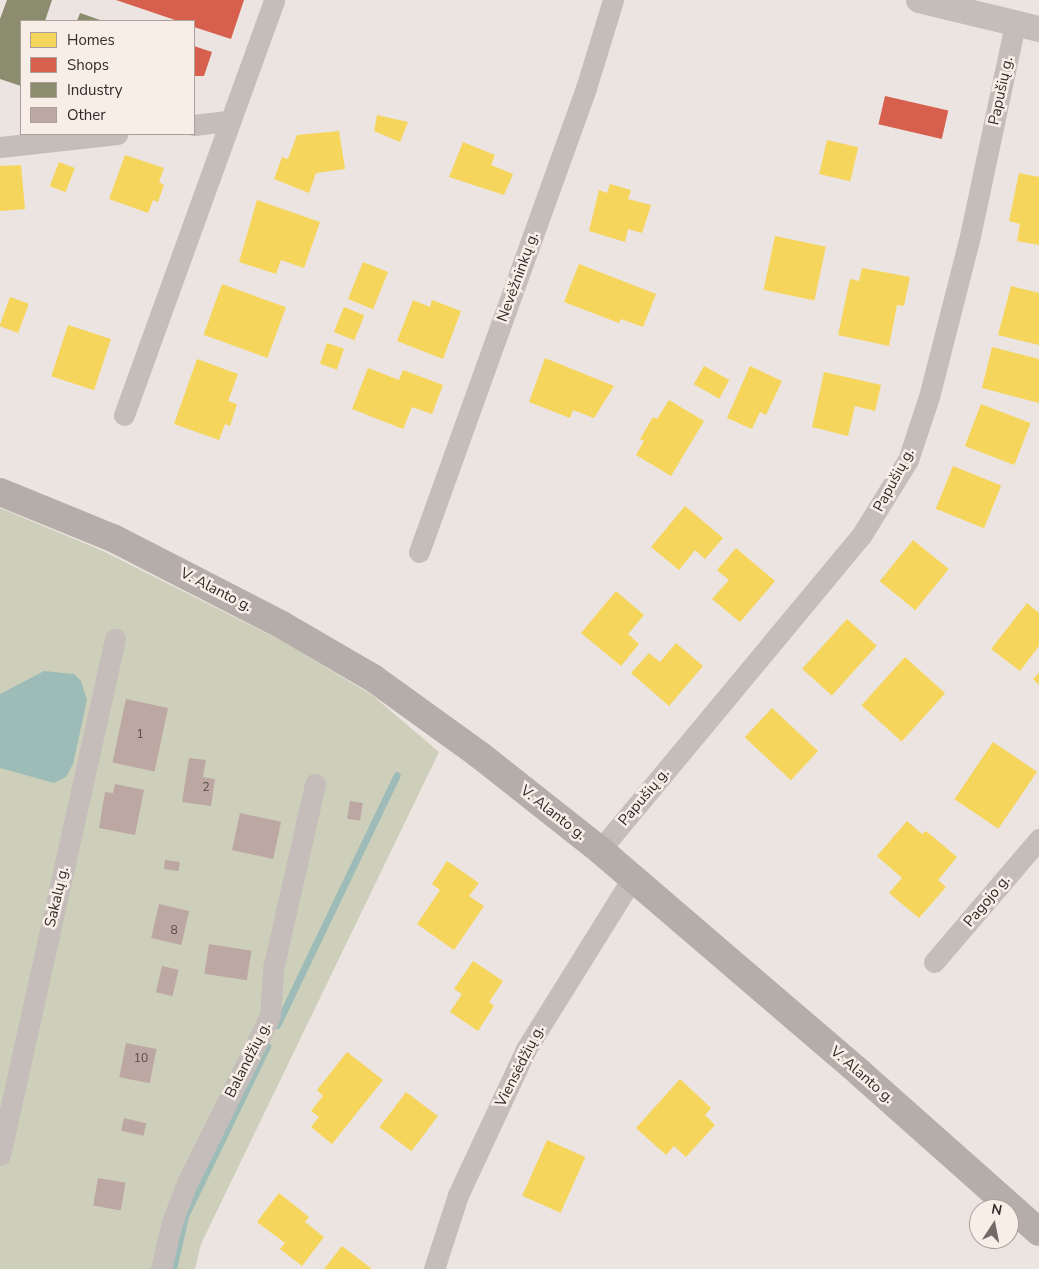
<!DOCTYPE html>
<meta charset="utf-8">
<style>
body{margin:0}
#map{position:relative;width:1039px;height:1269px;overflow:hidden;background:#ebe4e0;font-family:"Nunito Sans",sans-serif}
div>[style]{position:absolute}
.green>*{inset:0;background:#cecfbb}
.water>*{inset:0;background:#9dbcb7}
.homes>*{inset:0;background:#f6d55c;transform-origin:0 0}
.shops>*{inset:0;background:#d6604d;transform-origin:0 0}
.industry>*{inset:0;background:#8c8c6e}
.stream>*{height:7px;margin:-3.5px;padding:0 3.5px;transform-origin:3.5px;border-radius:3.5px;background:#9dbcb7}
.building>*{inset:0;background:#bda7a3;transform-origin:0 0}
.minor>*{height:21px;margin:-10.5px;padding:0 10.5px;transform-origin:10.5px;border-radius:10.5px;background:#c4bdb9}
.tertiary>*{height:26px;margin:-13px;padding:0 13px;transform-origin:13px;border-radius:13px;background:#c4bdb9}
.secondary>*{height:28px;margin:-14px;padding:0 14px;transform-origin:14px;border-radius:14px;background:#b5ada9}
span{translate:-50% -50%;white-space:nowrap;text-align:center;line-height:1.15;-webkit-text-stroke:5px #f8eee7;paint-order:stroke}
.number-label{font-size:12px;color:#564947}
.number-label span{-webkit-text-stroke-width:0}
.street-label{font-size:15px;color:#342a28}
.legend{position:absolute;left:20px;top:20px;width:175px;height:115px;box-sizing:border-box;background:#f8eee7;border:1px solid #aaa09b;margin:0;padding:6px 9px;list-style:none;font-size:15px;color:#342a28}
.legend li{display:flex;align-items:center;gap:10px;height:25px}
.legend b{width:25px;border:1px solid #aaa09b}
.north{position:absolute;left:969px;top:1199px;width:50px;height:50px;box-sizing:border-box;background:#f8eee7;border:1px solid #aaa09b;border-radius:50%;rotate:11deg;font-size:14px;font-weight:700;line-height:20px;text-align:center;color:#342a28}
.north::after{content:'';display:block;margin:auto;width:18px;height:22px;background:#746b68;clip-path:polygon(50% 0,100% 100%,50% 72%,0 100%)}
</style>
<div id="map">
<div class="green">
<i style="clip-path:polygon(0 508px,103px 551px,282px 641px,372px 695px,439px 752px,201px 1244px,195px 1269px,0 1269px)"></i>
</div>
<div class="water">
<i style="clip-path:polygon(44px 671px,74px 674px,81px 681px,87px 700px,73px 764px,66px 777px,54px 783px,0 768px,0 694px)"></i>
</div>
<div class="homes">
<i style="clip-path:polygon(377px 115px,408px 122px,400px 142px,374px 131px)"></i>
<i style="clip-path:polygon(339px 131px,345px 169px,316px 173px,309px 193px,274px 179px,282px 157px,288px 159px,297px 135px)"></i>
<i style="left:827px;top:140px;width:32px;height:35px;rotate:13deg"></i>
<i style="clip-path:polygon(463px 142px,495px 155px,491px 165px,513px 174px,504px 195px,449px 177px)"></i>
<i style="clip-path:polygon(125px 155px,164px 168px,159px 182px,164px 185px,158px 202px,153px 200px,148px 213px,109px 199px)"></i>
<i style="left:59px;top:162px;width:17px;height:26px;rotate:21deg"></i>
<i style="clip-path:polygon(21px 165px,25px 209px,0 211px,0 166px)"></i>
<i style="clip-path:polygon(1019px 173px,1039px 177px,1039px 245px,1017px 241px,1020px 224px,1009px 221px)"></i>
<i style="clip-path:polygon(610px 184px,631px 190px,628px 199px,651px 205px,642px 233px,628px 229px,625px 242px,589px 231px,599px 190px,607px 193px)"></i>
<i style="clip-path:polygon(257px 200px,320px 222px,304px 268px,281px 260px,276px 274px,239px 262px)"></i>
<i style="left:775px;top:236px;width:52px;height:55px;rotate:12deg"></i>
<i style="left:363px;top:262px;width:27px;height:40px;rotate:22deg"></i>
<i style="clip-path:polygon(579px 264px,656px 294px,643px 327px,621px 319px,619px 323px,564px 302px)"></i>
<i style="clip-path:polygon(862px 268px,910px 277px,904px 306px,897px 305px,889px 346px,838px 335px,850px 279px,859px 281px)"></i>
<i style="left:222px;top:284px;width:68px;height:54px;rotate:20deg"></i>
<i style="clip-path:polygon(1011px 286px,1039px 293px,1039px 345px,998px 335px)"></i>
<i style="left:10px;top:297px;width:20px;height:31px;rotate:20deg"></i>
<i style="clip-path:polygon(413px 300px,430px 307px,432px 300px,461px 311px,443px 359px,397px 341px)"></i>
<i style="left:344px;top:307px;width:22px;height:27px;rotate:22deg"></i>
<i style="left:68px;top:325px;width:45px;height:54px;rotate:18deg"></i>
<i style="left:327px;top:343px;width:18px;height:22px;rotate:19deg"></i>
<i style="clip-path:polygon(992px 347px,1039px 359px,1039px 403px,982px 388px)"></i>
<i style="clip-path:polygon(545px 358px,614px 386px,594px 418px,573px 410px,570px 418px,529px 402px)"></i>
<i style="clip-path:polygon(197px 359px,238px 374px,228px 401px,237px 404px,230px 426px,225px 424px,219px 440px,174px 424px)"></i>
<i style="left:704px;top:366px;width:29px;height:21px;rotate:29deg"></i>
<i style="clip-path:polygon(750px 366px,782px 381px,766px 415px,760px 412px,752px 429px,727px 418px)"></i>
<i style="clip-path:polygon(368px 368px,399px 380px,403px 370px,443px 385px,432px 414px,412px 407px,403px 429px,352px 409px)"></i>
<i style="clip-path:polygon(824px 372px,881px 385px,875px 411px,855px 406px,848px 436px,812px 427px)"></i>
<i style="clip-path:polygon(669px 400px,704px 421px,671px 476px,636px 455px,644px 441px,640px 439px,653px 417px,657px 419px)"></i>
<i style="left:981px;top:404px;width:53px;height:45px;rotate:21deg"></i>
<i style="left:953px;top:466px;width:52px;height:46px;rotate:22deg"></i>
<i style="clip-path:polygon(685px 506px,723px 538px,705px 559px,695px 550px,679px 570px,651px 547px)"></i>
<i style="left:913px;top:540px;width:46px;height:53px;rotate:39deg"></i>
<i style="clip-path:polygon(736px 548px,775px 581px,740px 622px,712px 599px,729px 580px,717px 570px)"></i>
<i style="clip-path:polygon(616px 591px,644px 615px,628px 634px,639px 644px,621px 666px,581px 633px)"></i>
<i style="clip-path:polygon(1027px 603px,1039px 613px,1039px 646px,1020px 671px,991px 649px)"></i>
<i style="left:847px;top:619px;width:40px;height:67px;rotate:42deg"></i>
<i style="clip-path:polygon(676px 643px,703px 666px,669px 706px,631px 673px,649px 653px,660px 662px)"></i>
<i style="left:905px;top:657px;width:54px;height:65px;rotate:42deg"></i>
<i style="clip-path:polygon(1039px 673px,1039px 685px,1033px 679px)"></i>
<i style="left:772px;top:708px;width:63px;height:40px;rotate:43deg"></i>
<i style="left:993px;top:742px;width:53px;height:69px;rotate:34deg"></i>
<i style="clip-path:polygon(907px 821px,922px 834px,926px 831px,957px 857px,938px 880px,946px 887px,919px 918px,889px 893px,902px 878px,877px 856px)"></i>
<i style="clip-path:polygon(447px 861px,479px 883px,469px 896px,484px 906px,454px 950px,417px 924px,440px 890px,432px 884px)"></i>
<i style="clip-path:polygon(473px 961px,503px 981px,489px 1002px,494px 1006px,478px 1031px,450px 1012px,462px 994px,454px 989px)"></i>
<i style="clip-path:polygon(347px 1052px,383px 1080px,332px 1144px,311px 1127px,319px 1117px,311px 1111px,323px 1096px,317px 1090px)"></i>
<i style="clip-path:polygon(680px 1079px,711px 1108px,705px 1115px,715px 1125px,686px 1157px,674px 1146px,666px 1155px,636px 1128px)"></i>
<i style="left:406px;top:1092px;width:40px;height:44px;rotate:37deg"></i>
<i style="left:547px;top:1140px;width:42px;height:61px;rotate:24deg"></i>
<i style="clip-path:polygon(279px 1193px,309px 1217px,305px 1222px,324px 1237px,302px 1266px,280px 1249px,285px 1243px,257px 1222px)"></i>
<i style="clip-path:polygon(342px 1246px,372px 1269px,324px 1269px)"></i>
</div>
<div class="shops">
<i style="clip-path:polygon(116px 0,244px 0,231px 39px,194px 27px,194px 21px,178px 21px)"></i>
<i style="clip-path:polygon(194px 46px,212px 52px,204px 76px,194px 76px)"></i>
<i style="left:885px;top:96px;width:65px;height:29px;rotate:13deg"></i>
</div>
<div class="industry">
<i style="clip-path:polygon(7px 0,52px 0,45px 21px,21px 21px,21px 86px,0 79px,0 19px)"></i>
<i style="clip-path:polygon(80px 13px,103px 21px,77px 21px)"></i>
</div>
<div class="stream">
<i style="left:277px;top:1025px;width:277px;rotate:-64.4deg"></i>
<i style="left:173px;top:1269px;width:54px;rotate:-77.2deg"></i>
<i style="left:185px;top:1216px;width:189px;rotate:-64.2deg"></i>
</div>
<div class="building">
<i style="left:126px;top:699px;width:43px;height:65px;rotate:12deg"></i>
<i style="clip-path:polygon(189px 758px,206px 760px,203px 777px,215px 779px,211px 806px,182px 802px)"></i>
<i style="clip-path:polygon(115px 784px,144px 790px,135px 835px,99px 828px,105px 792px,113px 793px)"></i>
<i style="left:350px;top:801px;width:13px;height:18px;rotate:9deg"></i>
<i style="left:240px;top:813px;width:42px;height:38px;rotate:12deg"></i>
<i style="left:165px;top:860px;width:15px;height:9px;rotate:8deg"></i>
<i style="left:159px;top:904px;width:31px;height:35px;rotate:13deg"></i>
<i style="left:209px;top:944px;width:43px;height:30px;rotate:9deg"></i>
<i style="left:162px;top:966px;width:17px;height:27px;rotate:13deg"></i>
<i style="left:126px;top:1043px;width:31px;height:35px;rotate:11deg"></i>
<i style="left:124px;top:1118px;width:23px;height:13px;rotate:13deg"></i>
<i style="left:98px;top:1178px;width:28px;height:28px;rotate:10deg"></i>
</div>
<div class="minor">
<i style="left:194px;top:125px;width:35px;rotate:-7deg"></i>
<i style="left:0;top:147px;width:118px;rotate:-6.3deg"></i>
<i style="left:124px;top:415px;width:441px;rotate:-70.1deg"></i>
<i style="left:419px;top:552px;width:493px;rotate:-70.2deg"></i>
<i style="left:586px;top:88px;width:92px;rotate:-72.9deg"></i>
<i style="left:600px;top:850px;width:408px;rotate:-50.3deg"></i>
<i style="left:861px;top:536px;width:89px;rotate:-58.3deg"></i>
<i style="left:908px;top:460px;width:66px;rotate:-71.6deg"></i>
<i style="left:929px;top:397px;width:166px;rotate:-75.7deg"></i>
<i style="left:970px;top:236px;width:217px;rotate:-78deg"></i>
<i style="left:934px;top:962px;width:162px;rotate:-49.5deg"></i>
<i style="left:0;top:1155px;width:529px;rotate:-77.44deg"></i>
<i style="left:161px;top:1269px;width:48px;rotate:-76.8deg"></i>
<i style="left:172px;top:1222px;width:42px;rotate:-69deg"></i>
<i style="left:187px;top:1183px;width:186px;rotate:-63.6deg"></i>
<i style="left:270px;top:1016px;width:47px;rotate:-86.3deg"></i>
<i style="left:273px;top:969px;width:190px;rotate:-77.2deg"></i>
<i style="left:434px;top:1269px;width:78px;rotate:-72deg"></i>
<i style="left:458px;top:1195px;width:161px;rotate:-65deg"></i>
<i style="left:526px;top:1049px;width:203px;rotate:-58.1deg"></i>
</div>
<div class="tertiary">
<i style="left:919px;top:0;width:123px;rotate:13.6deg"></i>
</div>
<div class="secondary">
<i style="left:0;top:492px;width:122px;rotate:22.2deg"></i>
<i style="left:113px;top:538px;width:190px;rotate:27.2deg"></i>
<i style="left:282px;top:625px;width:105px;rotate:30.2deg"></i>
<i style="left:373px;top:678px;width:133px;rotate:35.8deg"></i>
<i style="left:481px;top:756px;width:152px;rotate:38.3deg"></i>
<i style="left:600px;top:850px;width:343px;rotate:40.6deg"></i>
<i style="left:860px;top:1073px;width:239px;rotate:41.6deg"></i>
</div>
<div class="number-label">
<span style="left:140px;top:735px">1</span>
<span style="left:206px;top:788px">2</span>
<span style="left:174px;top:931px">8</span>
<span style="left:141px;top:1059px">10</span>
</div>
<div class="street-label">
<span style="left:1001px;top:91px;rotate:-78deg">Papušių g.</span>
<span style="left:518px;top:277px;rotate:-70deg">Nevėžninkų g.</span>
<span style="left:894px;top:480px;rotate:-62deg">Papušių g.</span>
<span style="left:216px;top:590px;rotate:27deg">V. Alanto g.</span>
<span style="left:644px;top:797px;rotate:-50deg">Papušių g.</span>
<span style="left:553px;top:813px;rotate:38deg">V. Alanto g.</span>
<span style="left:57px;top:897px;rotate:-77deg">Sakalų g.</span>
<span style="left:987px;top:901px;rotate:-50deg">Pagojo g.</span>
<span style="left:248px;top:1060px;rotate:-63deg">Balandžių g.</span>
<span style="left:520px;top:1066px;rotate:-63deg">Viensėdžių g.</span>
<span style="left:862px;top:1075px;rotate:41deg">V. Alanto g.</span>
</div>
<ul class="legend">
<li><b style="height:14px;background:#f6d55c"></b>Homes</li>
<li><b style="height:14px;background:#d6604d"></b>Shops</li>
<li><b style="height:14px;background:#8c8c6e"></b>Industry</li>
<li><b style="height:14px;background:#bda7a3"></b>Other</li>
</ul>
<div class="north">N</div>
</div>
